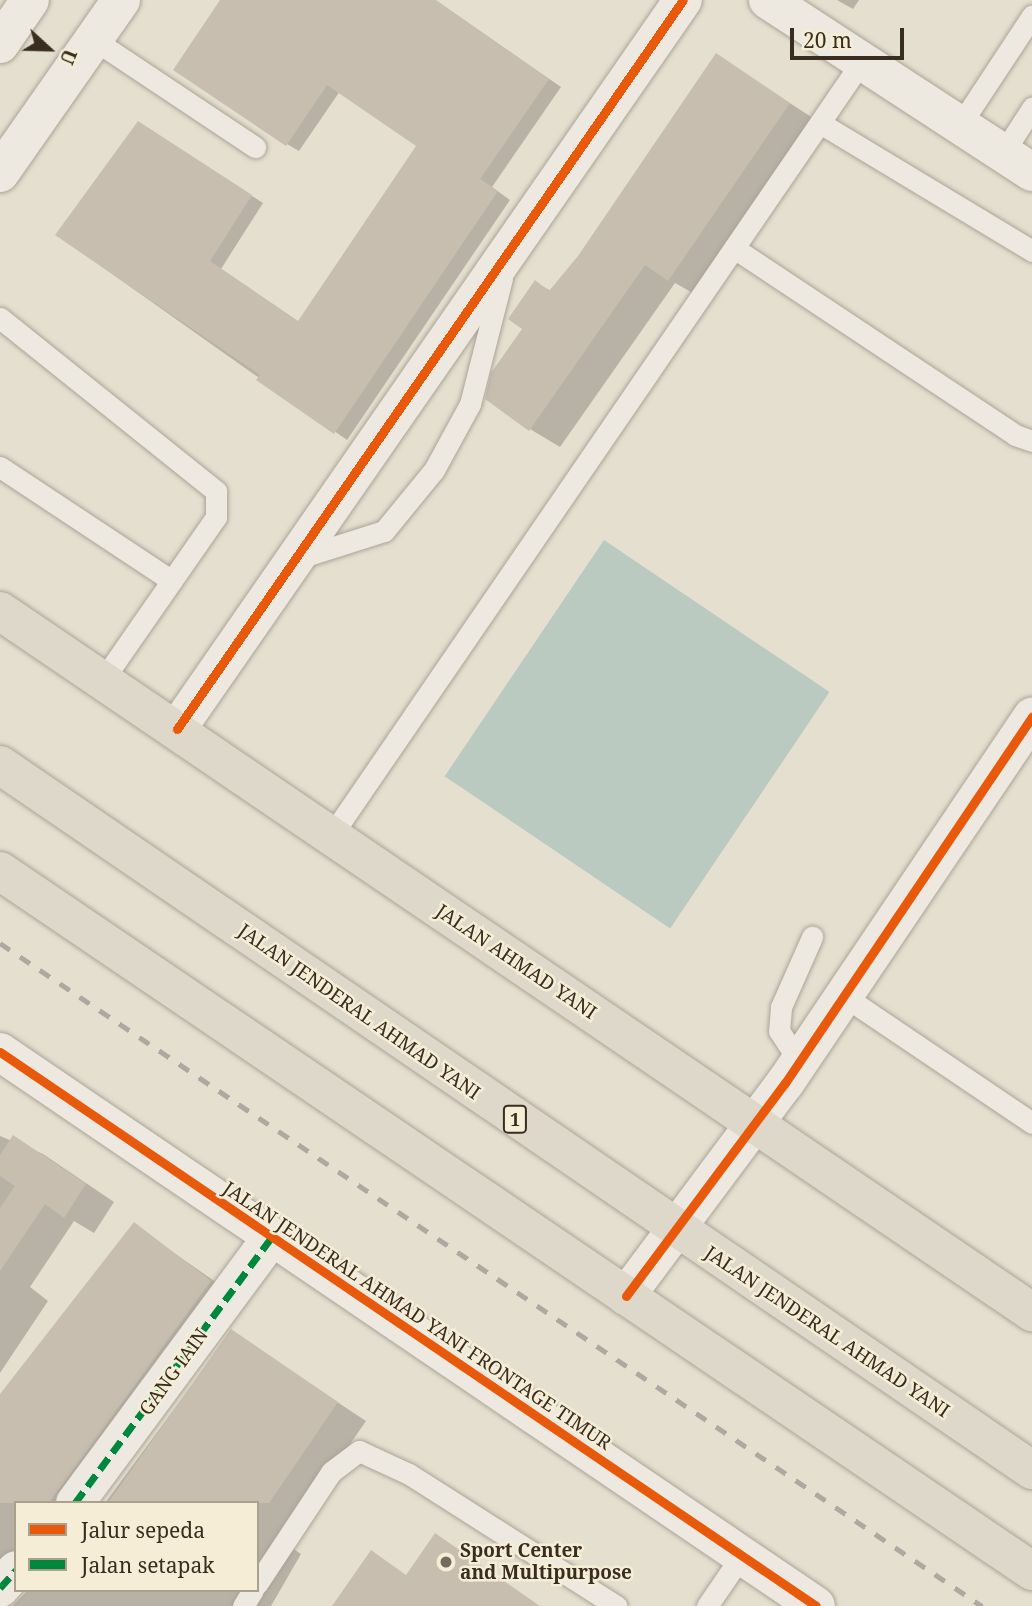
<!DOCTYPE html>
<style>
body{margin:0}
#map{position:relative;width:1032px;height:1606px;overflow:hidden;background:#e5dfcf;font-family:"Noto Serif",serif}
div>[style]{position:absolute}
.water>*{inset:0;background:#bacac1;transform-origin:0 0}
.shadow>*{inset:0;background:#0003}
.building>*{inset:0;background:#c8beb0}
.roads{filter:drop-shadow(0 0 2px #aaa498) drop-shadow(0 0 2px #aaa498)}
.service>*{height:21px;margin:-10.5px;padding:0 10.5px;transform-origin:10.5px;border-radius:10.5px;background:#ede9e1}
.minor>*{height:38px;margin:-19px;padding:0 19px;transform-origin:19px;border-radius:19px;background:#ede9e1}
.tertiary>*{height:38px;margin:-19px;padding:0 19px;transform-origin:19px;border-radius:19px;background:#ede9e1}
.trunk>*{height:38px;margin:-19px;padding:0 19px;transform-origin:19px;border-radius:19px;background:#ded8ca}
.rail>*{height:5px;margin-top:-2.5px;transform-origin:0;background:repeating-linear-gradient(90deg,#ada9a1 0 12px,transparent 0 24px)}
.quiet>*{height:7px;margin-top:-3.5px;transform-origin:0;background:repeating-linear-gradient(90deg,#00873e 0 14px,transparent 0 21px)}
.cycleway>*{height:9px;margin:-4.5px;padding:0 4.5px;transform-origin:4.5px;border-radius:4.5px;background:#e8590c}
.dots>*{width:19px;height:19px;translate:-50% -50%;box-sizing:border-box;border:4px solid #f5edd6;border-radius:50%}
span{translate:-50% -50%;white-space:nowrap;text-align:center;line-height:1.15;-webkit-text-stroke:5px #f5edd6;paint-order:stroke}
.shield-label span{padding:2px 5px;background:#f5edd6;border:2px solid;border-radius:5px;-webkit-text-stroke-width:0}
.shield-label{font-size:18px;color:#392d20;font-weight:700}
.street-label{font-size:19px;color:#392d20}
.poi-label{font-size:19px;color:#392d20;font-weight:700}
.left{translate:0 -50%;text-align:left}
.legend{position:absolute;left:14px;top:1501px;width:245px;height:91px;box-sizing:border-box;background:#f5edd6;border:2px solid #aaa08d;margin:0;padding:9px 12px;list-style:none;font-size:21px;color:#392d20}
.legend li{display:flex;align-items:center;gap:14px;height:35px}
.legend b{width:35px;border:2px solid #aaa08d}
.north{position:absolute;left:14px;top:14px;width:70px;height:70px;-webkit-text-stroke:5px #f5edd6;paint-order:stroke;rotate:112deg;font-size:19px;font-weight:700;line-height:28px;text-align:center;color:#392d20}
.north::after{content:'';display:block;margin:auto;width:24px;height:32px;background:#392d20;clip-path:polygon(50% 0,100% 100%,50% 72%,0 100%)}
.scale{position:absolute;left:790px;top:28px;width:114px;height:32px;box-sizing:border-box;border:4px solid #392d20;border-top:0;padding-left:9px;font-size:21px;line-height:24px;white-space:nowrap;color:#392d20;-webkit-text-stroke:5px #f5edd6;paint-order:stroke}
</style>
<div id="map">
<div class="water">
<i style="left:604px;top:540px;width:272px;height:285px;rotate:34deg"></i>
</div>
<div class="shadow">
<i style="clip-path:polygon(226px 0,435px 0,561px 87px,492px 187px,510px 200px,347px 440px,57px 235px,151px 131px,263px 203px,221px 269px,299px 322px,419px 146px,340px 91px,299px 151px,287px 144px)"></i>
<i style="clip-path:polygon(837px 0,859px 0,853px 9px)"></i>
<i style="clip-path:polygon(716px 55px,819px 122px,700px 297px,675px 283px,560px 447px,530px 429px,525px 328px,535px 282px,551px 291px,579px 257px)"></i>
<i style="clip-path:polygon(0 1136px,43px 1154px,114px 1202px,94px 1233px,74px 1221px,30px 1287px,48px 1301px,0 1373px)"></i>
<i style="clip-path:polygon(134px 1225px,240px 1299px,90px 1503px,16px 1503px,16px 1589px,9px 1606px,0 1606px,0 1397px)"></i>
<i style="clip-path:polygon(231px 1332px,366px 1421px,283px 1542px,301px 1554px,271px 1606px,12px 1606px,28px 1590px,257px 1590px,257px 1503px,105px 1503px)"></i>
</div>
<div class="building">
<i style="clip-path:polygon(220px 0,436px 0,549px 79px,480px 179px,498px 191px,334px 434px,256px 380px,260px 375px,55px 235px,138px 121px,252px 195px,210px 261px,298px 321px,416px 146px,327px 85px,286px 146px,173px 70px)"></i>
<i style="clip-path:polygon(716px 53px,790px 103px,668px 281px,645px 265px,529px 431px,485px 399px,491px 373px,522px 329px,508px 319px,535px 280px,549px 291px,578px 256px)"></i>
<i style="clip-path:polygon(13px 1135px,86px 1184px,64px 1218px,45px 1204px,0 1271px,0 1208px,15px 1186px,0 1176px,0 1155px)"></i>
<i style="clip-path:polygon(134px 1222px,211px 1281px,49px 1503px,0 1503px,0 1394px)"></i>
<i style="clip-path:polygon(231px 1329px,338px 1402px,269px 1503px,108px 1503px)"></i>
<i style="clip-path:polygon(435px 1533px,540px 1606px,332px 1606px,371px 1550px,406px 1575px)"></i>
</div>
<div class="roads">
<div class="service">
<i style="left:93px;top:39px;width:195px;rotate:33.7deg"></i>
<i style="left:820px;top:123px;width:248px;rotate:31.1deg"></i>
<i style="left:960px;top:125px;width:131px;rotate:-56.6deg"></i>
<i style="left:1003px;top:153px;width:54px;rotate:-57.2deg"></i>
<i style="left:734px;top:248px;width:338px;rotate:33.6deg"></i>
<i style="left:1015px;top:435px;width:18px;rotate:19deg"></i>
<i style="left:0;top:318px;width:277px;rotate:38.7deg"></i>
<i style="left:216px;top:491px;width:26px;rotate:90deg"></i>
<i style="left:216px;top:517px;width:200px;rotate:124.8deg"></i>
<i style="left:0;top:467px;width:206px;rotate:33.5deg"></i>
<i style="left:299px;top:558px;width:89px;rotate:-17.6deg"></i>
<i style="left:384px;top:531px;width:79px;rotate:-50.7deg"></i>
<i style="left:434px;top:470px;width:75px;rotate:-61.4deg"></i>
<i style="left:470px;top:404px;width:130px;rotate:-75.7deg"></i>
<i style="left:331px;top:836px;width:939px;rotate:-55.58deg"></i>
<i style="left:844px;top:996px;width:227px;rotate:34deg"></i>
<i style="left:800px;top:1063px;width:38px;rotate:-123deg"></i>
<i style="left:779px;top:1031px;width:24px;rotate:-85deg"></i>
<i style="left:781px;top:1007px;width:77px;rotate:-66.1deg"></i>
<i style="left:257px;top:1584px;width:134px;rotate:-56.5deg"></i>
<i style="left:331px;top:1472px;width:35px;rotate:-37deg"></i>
<i style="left:359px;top:1451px;width:55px;rotate:24.7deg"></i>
<i style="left:409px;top:1474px;width:246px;rotate:32.5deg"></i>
<i style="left:243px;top:1606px;width:19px;rotate:-58deg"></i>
<i style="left:707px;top:1606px;width:62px;rotate:-55.5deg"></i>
</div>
<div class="minor">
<i style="left:768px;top:0;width:315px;rotate:33.1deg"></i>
<i style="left:0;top:44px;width:53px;rotate:-55.7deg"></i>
<i style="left:0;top:173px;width:211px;rotate:-55deg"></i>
<i style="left:177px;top:729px;width:887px;rotate:-55.24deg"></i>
<i style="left:626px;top:1296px;width:266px;rotate:-53.3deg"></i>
<i style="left:785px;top:1083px;width:442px;rotate:-56deg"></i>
<i style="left:75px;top:1503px;width:328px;rotate:-53.5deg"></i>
<i style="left:0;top:1588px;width:24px;rotate:-48deg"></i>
</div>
<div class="tertiary">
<i style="left:0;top:1052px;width:986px;rotate:34.17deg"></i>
</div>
<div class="trunk">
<i style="left:0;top:611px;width:1248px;rotate:34.19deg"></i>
<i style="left:0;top:765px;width:1250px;rotate:34.34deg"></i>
<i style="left:0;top:871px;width:1247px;rotate:34.15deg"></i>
</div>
</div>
<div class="rail">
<i style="left:0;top:943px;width:1185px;rotate:34.03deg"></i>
</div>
<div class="quiet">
<i style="left:75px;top:1503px;width:328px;rotate:-53.5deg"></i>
<i style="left:0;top:1588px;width:24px;rotate:-48deg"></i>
</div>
<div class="cycleway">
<i style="left:177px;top:729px;width:887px;rotate:-55.24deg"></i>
<i style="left:0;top:1052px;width:986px;rotate:34.17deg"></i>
<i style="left:626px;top:1296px;width:266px;rotate:-53.3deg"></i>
<i style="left:785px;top:1083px;width:442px;rotate:-56deg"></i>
</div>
<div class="dots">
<i style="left:446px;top:1562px;background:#756b5d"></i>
</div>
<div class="shield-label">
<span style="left:515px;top:1119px">1</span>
</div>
<div class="street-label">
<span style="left:516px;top:962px;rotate:34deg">JALAN AHMAD YANI</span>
<span style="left:359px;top:1012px;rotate:35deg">JALAN JENDERAL AHMAD YANI</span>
<span style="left:417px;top:1316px;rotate:34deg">JALAN JENDERAL AHMAD YANI FRONTAGE TIMUR</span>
<span style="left:827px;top:1332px;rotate:34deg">JALAN JENDERAL AHMAD YANI</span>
<span style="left:174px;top:1372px;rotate:-54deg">GANG IAIN</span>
</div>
<div class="poi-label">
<span class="left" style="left:460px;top:1562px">Sport Center<br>and Multipurpose</span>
</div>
<ul class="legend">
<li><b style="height:9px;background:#e8590c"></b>Jalur sepeda</li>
<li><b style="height:9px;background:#00873e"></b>Jalan setapak</li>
</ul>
<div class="north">U</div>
<div class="scale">20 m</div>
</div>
